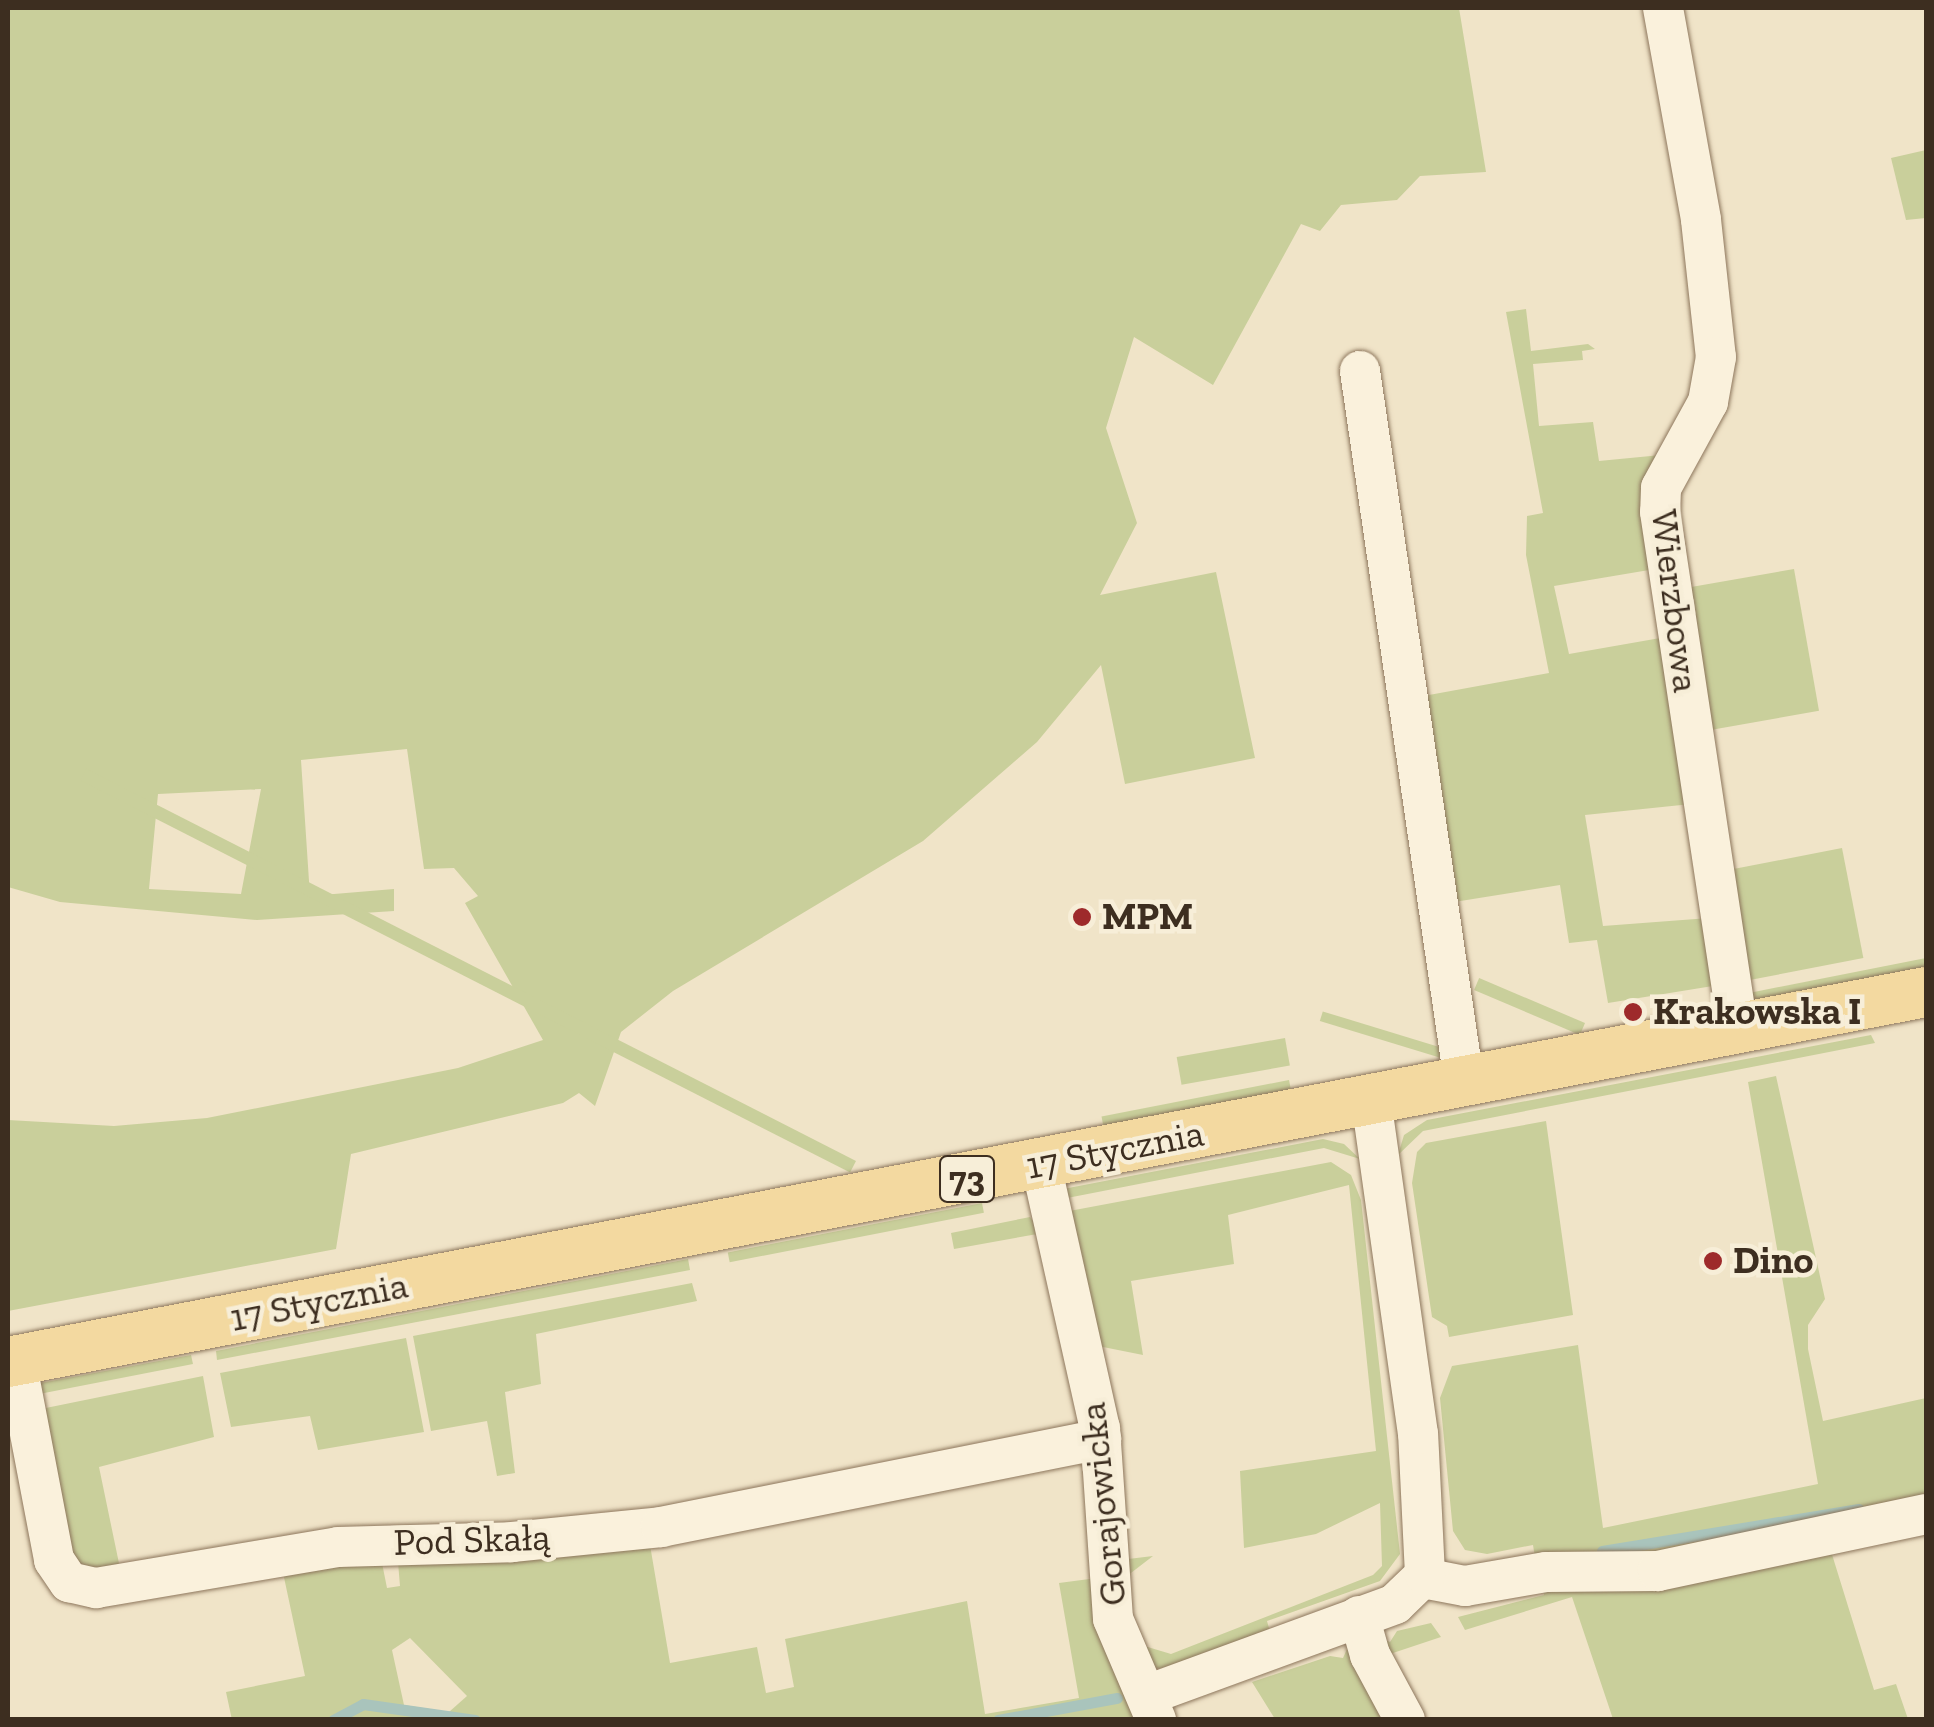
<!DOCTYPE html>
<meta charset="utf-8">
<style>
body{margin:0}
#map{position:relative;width:1934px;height:1727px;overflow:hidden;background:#f0e4c8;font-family:"Zilla Slab",serif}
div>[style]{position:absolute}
.green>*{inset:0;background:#c9cf9b;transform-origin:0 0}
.stream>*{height:11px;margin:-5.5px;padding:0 5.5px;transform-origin:5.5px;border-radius:5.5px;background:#a9c4bc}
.roads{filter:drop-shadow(0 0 2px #8d765c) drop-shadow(0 0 2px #8d765c)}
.minor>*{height:40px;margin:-20px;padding:0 20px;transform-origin:20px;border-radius:20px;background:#faf1dc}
.major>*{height:50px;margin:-25px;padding:0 25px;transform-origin:25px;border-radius:25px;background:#f3d9a0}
.dots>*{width:28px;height:28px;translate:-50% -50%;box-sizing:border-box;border:5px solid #f7eed8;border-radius:50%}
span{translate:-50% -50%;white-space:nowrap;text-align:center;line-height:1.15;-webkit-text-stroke:9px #f7eed8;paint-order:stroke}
.shield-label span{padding:2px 8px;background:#f7eed8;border:2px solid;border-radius:8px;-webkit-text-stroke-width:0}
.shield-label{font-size:35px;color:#3d2e20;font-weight:700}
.street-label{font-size:38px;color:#3d2e20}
.poi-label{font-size:38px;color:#3d2e20;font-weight:700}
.left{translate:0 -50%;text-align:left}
.frame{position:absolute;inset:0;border:10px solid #3d2e20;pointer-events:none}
</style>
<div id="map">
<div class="green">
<i style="clip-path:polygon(evenodd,8px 8px,1459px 8px,1486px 172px,1420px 176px,1397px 200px,1341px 205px,1320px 231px,1301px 224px,1213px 385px,1134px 337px,1106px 428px,1137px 523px,1100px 595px,1216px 572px,1255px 758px,1125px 784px,1101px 665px,1037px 742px,923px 841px,673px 991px,621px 1032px,595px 1106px,579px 1093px,563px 1103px,351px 1154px,336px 1249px,8px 1311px,8px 1120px,114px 1126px,207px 1118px,458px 1068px,543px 1040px,465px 903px,478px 896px,454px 868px,424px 869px,407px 749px,301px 760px,310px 896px,394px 889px,394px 911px,257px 920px,60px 902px,8px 887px,8px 8px,261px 789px,241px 894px,149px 889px,158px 794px,261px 789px)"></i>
<i style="clip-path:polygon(1926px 150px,1926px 218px,1906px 220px,1891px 158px)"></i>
<i style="clip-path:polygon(1526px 309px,1531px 351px,1588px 344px,1595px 349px,1582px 351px,1583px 360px,1533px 364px,1539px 426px,1593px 422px,1599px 461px,1661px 455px,1655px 569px,1554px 586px,1569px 654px,1666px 637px,1691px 804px,1585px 815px,1603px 926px,1709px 918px,1719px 985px,1608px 1003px,1597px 940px,1569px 943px,1560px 885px,1448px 903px,1418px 697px,1549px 673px,1526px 555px,1527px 516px,1543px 513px,1506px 312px)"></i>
<i style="left:1794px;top:569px;width:144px;height:113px;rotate:80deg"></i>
<i style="left:1842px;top:848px;width:112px;height:117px;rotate:79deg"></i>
<i style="clip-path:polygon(1926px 958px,1926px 968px,1755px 1000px,1749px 993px)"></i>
<i style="left:1585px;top:1023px;width:13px;height:115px;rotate:113deg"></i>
<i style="clip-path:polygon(1871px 1035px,1875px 1043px,1423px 1131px,1398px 1155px,1404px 1135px,1427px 1120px)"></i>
<i style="left:1285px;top:1038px;width:28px;height:110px;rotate:80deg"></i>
<i style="left:1449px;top:1050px;width:10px;height:132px;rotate:107deg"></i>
<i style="clip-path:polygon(1776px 1076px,1825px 1299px,1808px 1325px,1808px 1349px,1823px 1421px,1926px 1398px,1926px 1508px,1690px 1556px,1535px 1557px,1533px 1545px,1487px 1554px,1465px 1550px,1453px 1531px,1440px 1398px,1452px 1366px,1578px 1345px,1603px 1528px,1818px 1484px,1748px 1082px)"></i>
<i style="left:1289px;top:1080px;width:10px;height:191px;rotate:79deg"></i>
<i style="clip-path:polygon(1546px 1121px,1573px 1315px,1449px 1337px,1447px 1326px,1432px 1317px,1412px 1183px,1417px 1152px,1426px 1143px)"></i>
<i style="clip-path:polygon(1323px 1139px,1344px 1144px,1360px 1159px,1324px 1148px,1062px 1199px,1058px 1190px)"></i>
<i style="left:856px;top:1161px;width:13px;height:864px;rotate:117deg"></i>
<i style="clip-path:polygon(1331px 1162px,1351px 1175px,1361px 1200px,1400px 1554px,1380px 1581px,1267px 1621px,1270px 1632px,1173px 1669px,1149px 1668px,1128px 1635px,1120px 1560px,1153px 1556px,1127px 1576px,1126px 1606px,1141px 1645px,1171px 1654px,1373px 1575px,1382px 1566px,1380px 1503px,1316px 1534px,1244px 1548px,1240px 1471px,1376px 1451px,1349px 1185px,1228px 1215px,1234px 1264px,1131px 1281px,1143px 1355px,1093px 1345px,1064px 1212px)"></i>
<i style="left:982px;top:1203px;width:10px;height:259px;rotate:79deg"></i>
<i style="clip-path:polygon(1030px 1217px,1043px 1233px,954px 1249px,951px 1233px)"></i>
<i style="clip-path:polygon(688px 1259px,690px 1270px,217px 1360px,216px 1351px)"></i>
<i style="clip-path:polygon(692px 1283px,697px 1301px,536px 1334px,541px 1384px,505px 1392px,515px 1473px,497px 1476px,487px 1421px,431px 1431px,413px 1336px)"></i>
<i style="clip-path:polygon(406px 1338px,424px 1432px,318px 1450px,310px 1416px,231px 1427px,220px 1373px)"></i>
<i style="clip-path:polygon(191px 1355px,193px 1364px,34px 1395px,35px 1384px)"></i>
<i style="clip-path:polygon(203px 1376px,214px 1437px,99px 1467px,121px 1573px,73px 1567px,36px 1410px)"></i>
<i style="clip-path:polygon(evenodd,650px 1545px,670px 1663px,757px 1647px,766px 1693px,794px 1687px,785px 1639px,967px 1601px,985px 1714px,1079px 1698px,1059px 1583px,1097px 1578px,1137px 1719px,232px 1720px,226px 1692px,305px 1676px,282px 1568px,382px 1563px,387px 1588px,400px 1586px,398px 1562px,650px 1545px,410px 1638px,467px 1696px,449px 1712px,404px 1705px,392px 1650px,410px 1638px)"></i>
<i style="clip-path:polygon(1830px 1548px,1874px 1690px,1896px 1684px,1908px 1719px,1613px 1719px,1572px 1597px,1465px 1630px,1458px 1617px,1544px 1595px,1542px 1586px)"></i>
<i style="clip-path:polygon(1431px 1623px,1441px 1637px,1387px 1655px,1378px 1637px,1390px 1642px,1397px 1631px)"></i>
<i style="clip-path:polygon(1347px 1649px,1396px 1719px,1275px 1719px,1252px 1682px,1330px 1656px,1343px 1658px)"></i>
</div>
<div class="stream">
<i style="left:1602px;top:1551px;width:260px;rotate:-9.3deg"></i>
<i style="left:333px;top:1720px;width:34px;rotate:-28deg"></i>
<i style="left:363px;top:1704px;width:113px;rotate:8.1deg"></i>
<i style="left:998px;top:1720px;width:121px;rotate:-10.5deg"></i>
</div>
<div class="roads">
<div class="minor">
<i style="left:1663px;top:8px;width:215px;rotate:79.8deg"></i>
<i style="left:1701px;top:220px;width:138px;rotate:83.8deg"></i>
<i style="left:1716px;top:357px;width:46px;rotate:100.1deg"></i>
<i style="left:1708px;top:402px;width:98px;rotate:118.7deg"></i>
<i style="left:1661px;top:488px;width:24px;rotate:92deg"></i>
<i style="left:1660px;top:512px;width:523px;rotate:81.42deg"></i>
<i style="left:1360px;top:371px;width:718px;rotate:81.67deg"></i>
<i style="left:1041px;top:1165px;width:270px;rotate:77.4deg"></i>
<i style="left:1100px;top:1428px;width:191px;rotate:86.1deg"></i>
<i style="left:1113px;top:1619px;width:110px;rotate:66.9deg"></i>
<i style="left:16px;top:1360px;width:204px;rotate:79.2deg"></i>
<i style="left:54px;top:1560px;width:27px;rotate:56deg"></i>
<i style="left:69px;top:1582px;width:28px;rotate:13deg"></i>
<i style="left:96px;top:1588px;width:245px;rotate:-9.6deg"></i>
<i style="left:338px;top:1547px;width:174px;rotate:-1.6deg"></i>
<i style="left:512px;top:1542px;width:150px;rotate:-5.7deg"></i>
<i style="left:661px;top:1527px;width:449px;rotate:-11.3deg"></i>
<i style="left:1423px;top:1578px;width:43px;rotate:10.8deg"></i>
<i style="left:1465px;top:1586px;width:82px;rotate:-9.8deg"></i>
<i style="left:1546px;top:1572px;width:112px;rotate:-0.5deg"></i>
<i style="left:1658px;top:1571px;width:274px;rotate:-12deg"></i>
<i style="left:1359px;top:1616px;width:41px;rotate:74.2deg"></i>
<i style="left:1370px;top:1655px;width:74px;rotate:61.7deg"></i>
<i style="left:1147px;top:1695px;width:264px;rotate:-20.1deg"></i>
<i style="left:1395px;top:1604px;width:42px;rotate:-44deg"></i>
<i style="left:1425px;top:1575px;width:141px;rotate:-92.8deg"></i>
<i style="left:1418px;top:1434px;width:338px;rotate:-98deg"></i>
</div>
<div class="major">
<i style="left:8px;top:1362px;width:1953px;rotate:-10.92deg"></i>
</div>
</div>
<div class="dots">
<i style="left:1082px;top:917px;background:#9e2a2b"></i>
<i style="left:1633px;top:1012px;background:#9e2a2b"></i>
<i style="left:1713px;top:1261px;background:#9e2a2b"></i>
</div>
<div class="shield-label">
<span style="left:967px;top:1179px">73</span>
</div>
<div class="street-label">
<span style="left:1675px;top:601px;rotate:83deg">Wierzbowa</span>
<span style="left:1115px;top:1150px;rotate:-11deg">17 Stycznia</span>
<span style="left:319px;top:1302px;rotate:-11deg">17 Stycznia</span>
<span style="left:1103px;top:1504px;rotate:-96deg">Gorajowicka</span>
<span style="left:472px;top:1540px;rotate:-2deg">Pod Skałą</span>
</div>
<div class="poi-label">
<span class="left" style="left:1102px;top:917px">MPM</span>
<span class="left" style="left:1653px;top:1012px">Krakowska I</span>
<span class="left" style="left:1733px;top:1261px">Dino</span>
</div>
<div class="frame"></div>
</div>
